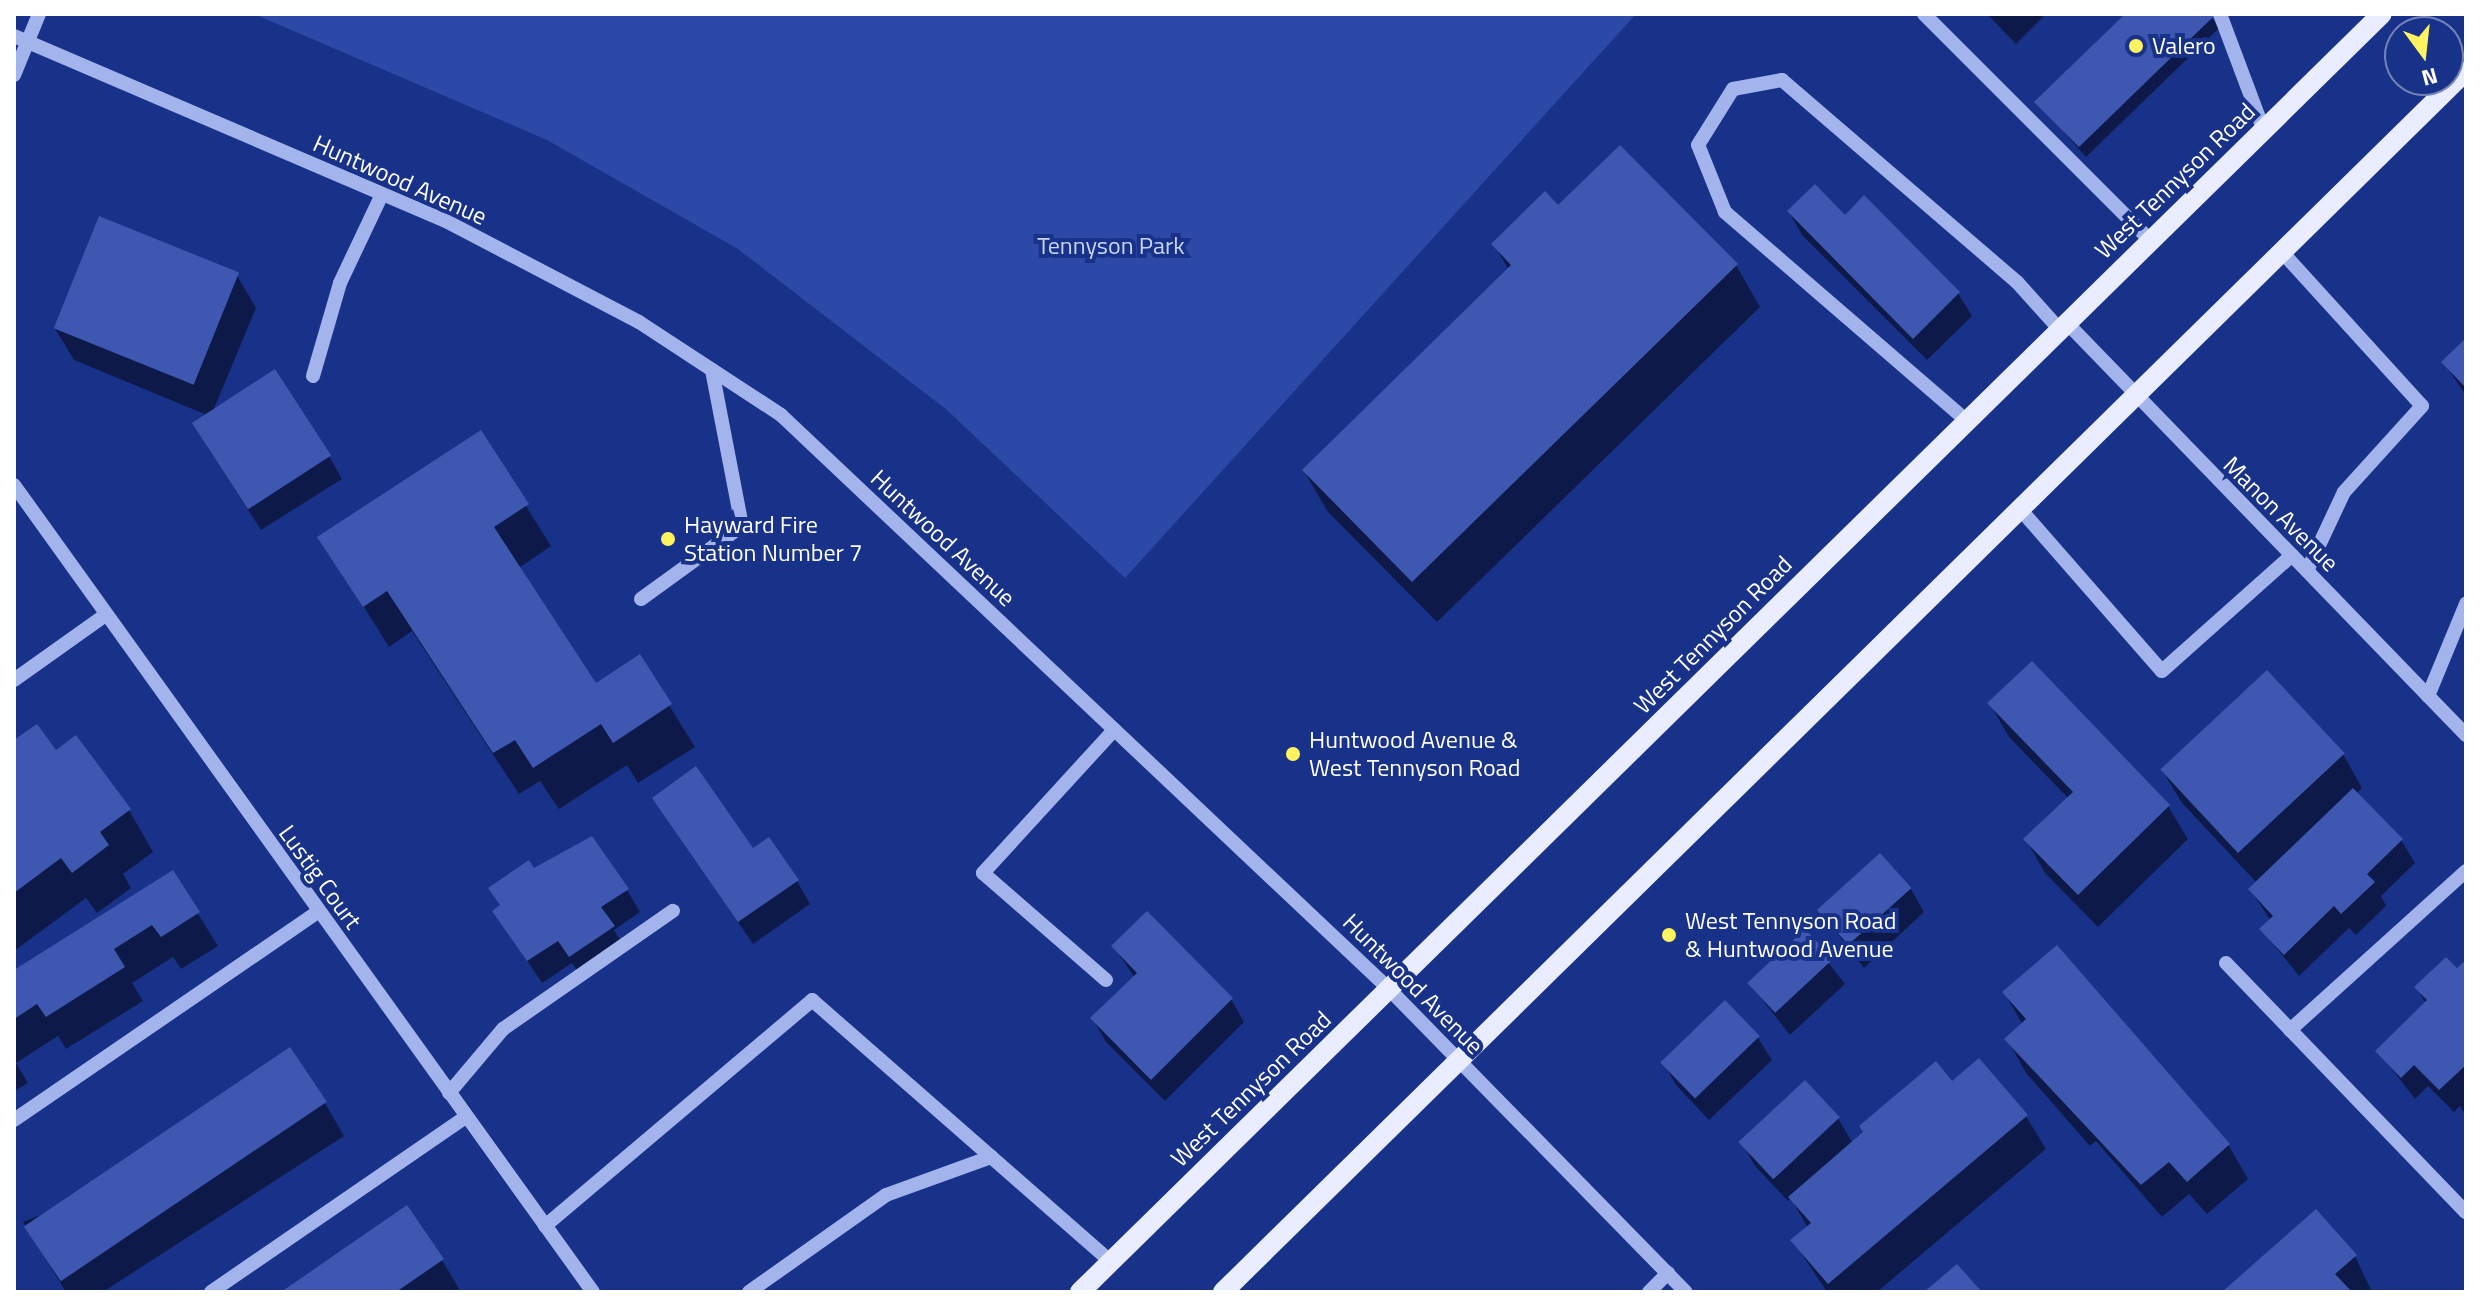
<!DOCTYPE html>
<style>
body{margin:0}
#map{position:relative;width:2480px;height:1306px;overflow:hidden;background:#193289;font-family:"Titillium Web",sans-serif}
div>[style]{position:absolute}
.green>*{inset:0;background:#2c49a8}
.shadow>*{inset:0;background:#0007}
.building>*{inset:0;background:#3e58b1;transform-origin:0 0}
.minor>*{height:14px;margin:-7px;padding:0 7px;transform-origin:7px;border-radius:7px;background:#a3b4ed}
.major>*{height:20px;margin:-10px;padding:0 10px;transform-origin:10px;border-radius:10px;background:#e9edff}
.dots>*{width:22px;height:22px;translate:-50% -50%;box-sizing:border-box;border:4px solid #193289;border-radius:50%}
span{translate:-50% -50%;white-space:nowrap;text-align:center;line-height:1.15;-webkit-text-stroke:8px #193289;paint-order:stroke}
.poi-label{font-size:24px;color:#fff}
.left{translate:0 -50%;text-align:left}
.street-label{font-size:24px;color:#fff}
.park-label{font-size:24px;color:#c8d4fa}
.frame{position:absolute;inset:0;border:16px solid #fff;pointer-events:none}
.north{position:absolute;left:2384px;top:16px;width:80px;height:80px;box-sizing:border-box;background:#193289;border:2px solid #7584b8;border-radius:50%;rotate:165deg;font-size:22px;font-weight:700;line-height:32px;text-align:center;color:#fff}
.north::after{content:'';display:block;margin:auto;width:28px;height:36px;background:#fff45f;clip-path:polygon(50% 0,100% 100%,50% 72%,0 100%)}
</style>
<div id="map">
<div class="green">
<i style="clip-path:polygon(254px 14px,1636px 14px,1125px 578px,947px 410px,738px 249px,547px 140px)"></i>
</div>
<div class="shadow">
<i style="clip-path:polygon(1987px 14px,2046px 14px,2016px 44px)"></i>
<i style="clip-path:polygon(2128px 14px,2209px 14px,2219px 28px,2086px 157px,2037px 102px)"></i>
<i style="clip-path:polygon(1558px 208px,1736px 265px,1760px 307px,1437px 622px,1328px 512px,1304px 471px,1509px 270px,1494px 245px)"></i>
<i style="clip-path:polygon(1789px 212px,1845px 218px,1958px 293px,1972px 316px,1927px 360px,1802px 235px)"></i>
<i style="clip-path:polygon(237px 275px,256px 308px,213px 411px,329px 456px,342px 479px,261px 530px,207px 446px,207px 415px,74px 360px,54px 327px)"></i>
<i style="clip-path:polygon(2466px 340px,2466px 395px,2443px 362px)"></i>
<i style="clip-path:polygon(480px 433px,551px 546px,519px 568px,596px 686px,639px 657px,695px 747px,638px 783px,627px 765px,559px 809px,540px 781px,519px 794px,412px 631px,389px 647px,320px 537px)"></i>
<i style="clip-path:polygon(1990px 704px,2168px 806px,2188px 839px,2098px 927px,2045px 873px,2026px 840px,2069px 799px,2009px 737px)"></i>
<i style="clip-path:polygon(14px 743px,56px 752px,129px 810px,153px 852px,123px 874px,131px 888px,97px 913px,86px 898px,14px 951px)"></i>
<i style="clip-path:polygon(2343px 754px,2362px 788px,2356px 794px,2401px 840px,2415px 863px,2381px 896px,2386px 906px,2356px 935px,2349px 928px,2299px 976px,2262px 930px,2271px 921px,2250px 889px,2257px 883px,2182px 803px,2162px 770px)"></i>
<i style="clip-path:polygon(654px 798px,753px 851px,797px 881px,810px 904px,753px 944px)"></i>
<i style="clip-path:polygon(534px 870px,627px 890px,640px 912px,614px 930px,626px 950px,583px 979px,572px 963px,542px 983px,495px 912px)"></i>
<i style="clip-path:polygon(172px 872px,218px 946px,181px 969px,173px 957px,132px 983px,143px 1001px,66px 1049px,58px 1036px,16px 1063px,28px 1083px,14px 1091px,14px 973px)"></i>
<i style="clip-path:polygon(1911px 889px,1924px 912px,1864px 968px,1820px 911px)"></i>
<i style="clip-path:polygon(1804px 932px,1845px 984px,1790px 1035px,1750px 984px)"></i>
<i style="clip-path:polygon(1114px 947px,1231px 999px,1244px 1022px,1165px 1101px,1106px 1042px,1093px 1019px,1135px 978px)"></i>
<i style="clip-path:polygon(2056px 948px,2229px 1146px,2248px 1179px,2207px 1214px,2189px 1194px,2162px 1217px,2096px 1141px,2090px 1146px,2026px 1073px,2007px 1039px,2023px 1025px,2004px 992px)"></i>
<i style="clip-path:polygon(2466px 963px,2466px 1116px,2460px 1106px,2454px 1112px,2428px 1086px,2415px 1099px,2378px 1051px,2426px 1004px,2417px 988px)"></i>
<i style="clip-path:polygon(1758px 1038px,1772px 1060px,1709px 1120px,1676px 1085px,1663px 1062px)"></i>
<i style="clip-path:polygon(1952px 1083px,2026px 1116px,2046px 1149px,1877px 1292px,1827px 1292px,1793px 1241px,1808px 1228px,1791px 1198px,1788px 1201px,1755px 1166px,1742px 1143px,1838px 1118px,1853px 1144px)"></i>
<i style="clip-path:polygon(325px 1103px,344px 1136px,103px 1292px,66px 1292px,23px 1222px)"></i>
<i style="clip-path:polygon(2355px 1256px,2372px 1292px,2225px 1292px)"></i>
<i style="clip-path:polygon(442px 1260px,461px 1292px,285px 1292px)"></i>
</div>
<div class="building">
<i style="clip-path:polygon(2125px 14px,2214px 16px,2079px 147px,2034px 102px)"></i>
<i style="clip-path:polygon(1620px 145px,1738px 264px,1412px 582px,1302px 470px,1511px 265px,1491px 244px,1545px 191px,1558px 205px)"></i>
<i style="clip-path:polygon(1815px 184px,1845px 215px,1864px 195px,1960px 292px,1913px 339px,1787px 211px)"></i>
<i style="left:99px;top:216px;width:151px;height:121px;rotate:22deg"></i>
<i style="clip-path:polygon(2466px 338px,2466px 388px,2441px 362px)"></i>
<i style="left:275px;top:369px;width:103px;height:99px;rotate:57deg"></i>
<i style="clip-path:polygon(481px 430px,529px 504px,494px 527px,596px 683px,640px 654px,672px 704px,613px 743px,601px 724px,533px 768px,515px 740px,493px 753px,387px 591px,363px 607px,317px 537px)"></i>
<i style="clip-path:polygon(2032px 661px,2170px 805px,2078px 895px,2023px 839px,2073px 792px,1987px 703px)"></i>
<i style="left:2267px;top:670px;width:114px;height:146px;rotate:47deg"></i>
<i style="clip-path:polygon(37px 724px,56px 750px,76px 735px,131px 809px,100px 832px,109px 845px,72px 873px,61px 858px,14px 893px,14px 740px)"></i>
<i style="clip-path:polygon(696px 766px,753px 848px,769px 837px,799px 880px,738px 922px,652px 798px)"></i>
<i style="clip-path:polygon(2353px 788px,2403px 839px,2367px 874px,2375px 882px,2341px 914px,2334px 906px,2284px 955px,2259px 929px,2273px 916px,2248px 889px)"></i>
<i style="clip-path:polygon(592px 836px,629px 889px,601px 907px,615px 926px,569px 957px,558px 941px,527px 961px,492px 911px,500px 905px,488px 888px,529px 860px,534px 868px)"></i>
<i style="left:1880px;top:853px;width:47px;height:85px;rotate:48deg"></i>
<i style="clip-path:polygon(173px 870px,200px 912px,161px 937px,152px 925px,114px 949px,125px 967px,46px 1017px,37px 1004px,14px 1019px,14px 970px)"></i>
<i style="clip-path:polygon(1147px 911px,1233px 998px,1151px 1080px,1090px 1018px,1137px 973px,1111px 946px)"></i>
<i style="left:1805px;top:929px;width:41px;height:79px;rotate:47deg"></i>
<i style="clip-path:polygon(2057px 945px,2230px 1144px,2187px 1182px,2169px 1162px,2141px 1185px,2004px 1039px,2026px 1019px,2002px 992px)"></i>
<i style="clip-path:polygon(2446px 957px,2457px 968px,2466px 960px,2466px 1065px,2439px 1090px,2414px 1065px,2401px 1078px,2375px 1051px,2427px 1000px,2414px 987px)"></i>
<i style="left:1725px;top:1000px;width:50px;height:90px;rotate:46deg"></i>
<i style="left:290px;top:1047px;width:66px;height:321px;rotate:56deg"></i>
<i style="clip-path:polygon(1979px 1058px,2028px 1115px,1828px 1284px,1790px 1240px,1811px 1223px,1788px 1197px,1863px 1132px,1859px 1126px,1936px 1061px,1952px 1081px)"></i>
<i style="left:1805px;top:1080px;width:51px;height:91px;rotate:47deg"></i>
<i style="clip-path:polygon(407px 1205px,444px 1259px,396px 1292px,281px 1292px)"></i>
<i style="clip-path:polygon(2316px 1209px,2357px 1255px,2335px 1274px,2352px 1292px,2222px 1292px)"></i>
<i style="clip-path:polygon(1957px 1264px,1982px 1292px,1924px 1292px)"></i>
</div>
<div class="minor">
<i style="left:1924px;top:14px;width:321px;rotate:45deg"></i>
<i style="left:2220px;top:14px;width:125px;rotate:69.4deg"></i>
<i style="left:14px;top:36px;width:468px;rotate:23.2deg"></i>
<i style="left:444px;top:220px;width:220px;rotate:27.6deg"></i>
<i style="left:639px;top:322px;width:170px;rotate:33.2deg"></i>
<i style="left:781px;top:415px;width:836px;rotate:43.35deg"></i>
<i style="left:1389px;top:989px;width:424px;rotate:45.6deg"></i>
<i style="left:14px;top:75px;width:66px;rotate:-67.7deg"></i>
<i style="left:2282px;top:252px;width:208px;rotate:47.7deg"></i>
<i style="left:2422px;top:406px;width:116px;rotate:132.2deg"></i>
<i style="left:2344px;top:492px;width:87px;rotate:115.1deg"></i>
<i style="left:2067px;top:323px;width:574px;rotate:45.92deg"></i>
<i style="left:313px;top:376px;width:97px;rotate:-73.8deg"></i>
<i style="left:340px;top:283px;width:98px;rotate:-64.7deg"></i>
<i style="left:1967px;top:421px;width:320px;rotate:-139.2deg"></i>
<i style="left:1725px;top:212px;width:72px;rotate:-111.9deg"></i>
<i style="left:1698px;top:145px;width:66px;rotate:-58deg"></i>
<i style="left:1733px;top:89px;width:50px;rotate:-10.4deg"></i>
<i style="left:1782px;top:80px;width:310px;rotate:40.7deg"></i>
<i style="left:2017px;top:282px;width:64px;rotate:48.1deg"></i>
<i style="left:14px;top:485px;width:993px;rotate:54.34deg"></i>
<i style="left:2020px;top:509px;width:215px;rotate:48.8deg"></i>
<i style="left:2162px;top:671px;width:174px;rotate:-41.7deg"></i>
<i style="left:641px;top:599px;width:125px;rotate:-35.9deg"></i>
<i style="left:742px;top:526px;width:159px;rotate:-100.9deg"></i>
<i style="left:14px;top:680px;width:110px;rotate:-35.4deg"></i>
<i style="left:2428px;top:696px;width:100px;rotate:-67.6deg"></i>
<i style="left:2226px;top:963px;width:346px;rotate:46.1deg"></i>
<i style="left:1106px;top:980px;width:163px;rotate:-139deg"></i>
<i style="left:983px;top:873px;width:194px;rotate:-47.5deg"></i>
<i style="left:2290px;top:1030px;width:237px;rotate:-42.1deg"></i>
<i style="left:449px;top:1093px;width:84px;rotate:-49.8deg"></i>
<i style="left:503px;top:1029px;width:207px;rotate:-34.8deg"></i>
<i style="left:14px;top:1120px;width:368px;rotate:-34.4deg"></i>
<i style="left:545px;top:1226px;width:350px;rotate:-40.2deg"></i>
<i style="left:812px;top:1000px;width:398px;rotate:41.2deg"></i>
<i style="left:211px;top:1292px;width:309px;rotate:-34.5deg"></i>
<i style="left:749px;top:1292px;width:168px;rotate:-35.3deg"></i>
<i style="left:886px;top:1195px;width:112px;rotate:-19.9deg"></i>
<i style="left:1649px;top:1292px;width:27px;rotate:-45deg"></i>
</div>
<div class="major">
<i style="left:1080px;top:1292px;width:1824px;rotate:-44.47deg"></i>
<i style="left:1223px;top:1292px;width:1742px;rotate:-44.49deg"></i>
</div>
<div class="dots">
<i style="left:2136px;top:46px;background:#fff45f"></i>
<i style="left:668px;top:539px;background:#fff45f"></i>
<i style="left:1293px;top:754px;background:#fff45f"></i>
<i style="left:1669px;top:935px;background:#fff45f"></i>
</div>
<div class="poi-label">
<span class="left" style="left:2152px;top:46px">Valero</span>
<span class="left" style="left:684px;top:539px">Hayward Fire<br>Station Number 7</span>
<span class="left" style="left:1309px;top:754px">Huntwood Avenue &amp;<br>West Tennyson Road</span>
<span class="left" style="left:1685px;top:935px">West Tennyson Road<br>&amp; Huntwood Avenue</span>
</div>
<div class="street-label">
<span style="left:400px;top:180px;rotate:24deg">Huntwood Avenue</span>
<span style="left:2175px;top:181px;rotate:-44deg">West Tennyson Road</span>
<span style="left:2281px;top:514px;rotate:45deg">Manon Avenue</span>
<span style="left:943px;top:538px;rotate:43deg">Huntwood Avenue</span>
<span style="left:1713px;top:635px;rotate:-45deg">West Tennyson Road</span>
<span style="left:320px;top:877px;rotate:54deg">Lustig Court</span>
<span style="left:1413px;top:984px;rotate:45deg">Huntwood Avenue</span>
<span style="left:1251px;top:1089px;rotate:-44deg">West Tennyson Road</span>
</div>
<div class="park-label">
<span style="left:1111px;top:246px">Tennyson Park</span>
</div>
<div class="frame"></div>
<div class="north">N</div>
</div>
